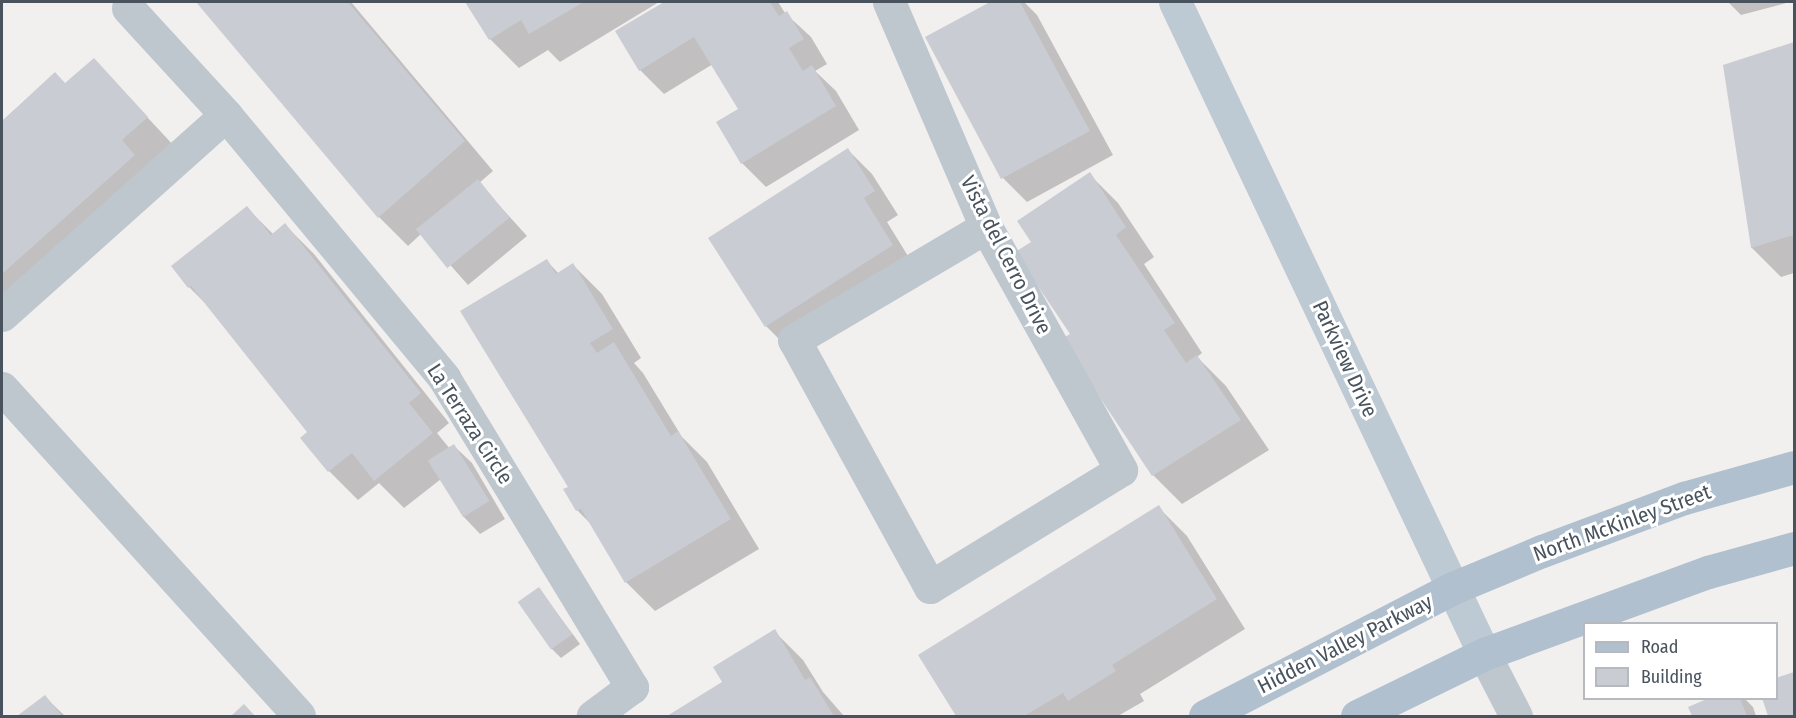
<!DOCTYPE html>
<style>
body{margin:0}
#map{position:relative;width:1796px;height:718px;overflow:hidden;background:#f2efef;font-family:"Fira Sans Condensed",sans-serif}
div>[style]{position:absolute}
.shadow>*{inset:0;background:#0003}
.building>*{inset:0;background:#c9ccd2;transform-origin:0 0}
.street>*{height:33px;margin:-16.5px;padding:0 16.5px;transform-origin:16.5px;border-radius:16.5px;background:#bec7ce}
.secondary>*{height:33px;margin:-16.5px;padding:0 16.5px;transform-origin:16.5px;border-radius:16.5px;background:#bdc9d3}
.primary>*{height:33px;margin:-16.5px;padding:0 16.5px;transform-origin:16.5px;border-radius:16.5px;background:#b0c0ce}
span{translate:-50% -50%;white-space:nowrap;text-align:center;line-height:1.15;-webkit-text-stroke:6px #fff;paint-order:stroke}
.street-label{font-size:21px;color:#48535d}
.frame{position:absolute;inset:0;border:3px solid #48535d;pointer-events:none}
.legend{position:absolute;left:1583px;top:622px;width:195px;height:78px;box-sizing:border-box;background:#fff;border:2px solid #b6babe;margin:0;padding:8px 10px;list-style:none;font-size:18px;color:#48535d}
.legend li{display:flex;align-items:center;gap:12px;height:30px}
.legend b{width:30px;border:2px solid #b6babe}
</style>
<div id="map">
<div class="shadow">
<i style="clip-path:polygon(198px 2px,351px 2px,493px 171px,479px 183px,527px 236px,468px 285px,422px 233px,408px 246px,379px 217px)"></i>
<i style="clip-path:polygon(467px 2px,659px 2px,560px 62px,548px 50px,519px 68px,490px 39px)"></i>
<i style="clip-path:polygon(667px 2px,778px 2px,785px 13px,811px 37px,827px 64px,815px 71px,836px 91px,859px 130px,766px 187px,742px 163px,740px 109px,713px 64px,664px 94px,640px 70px,617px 32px)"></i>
<i style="clip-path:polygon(993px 2px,1024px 2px,1037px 15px,1113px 155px,1027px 202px,1003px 178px,927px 38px)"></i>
<i style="clip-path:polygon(1728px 2px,1790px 2px,1741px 15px)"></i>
<i style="clip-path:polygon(1794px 44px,1794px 273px,1781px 277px,1752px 248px,1724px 66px)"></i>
<i style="clip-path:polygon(94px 60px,175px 147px,2px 328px,2px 121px,55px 74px,66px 85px)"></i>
<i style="clip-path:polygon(848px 150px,872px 174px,898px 215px,887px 222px,916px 269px,790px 350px,766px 326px)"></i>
<i style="clip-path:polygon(1089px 174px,1118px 203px,1154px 257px,1144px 264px,1202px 353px,1197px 357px,1226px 386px,1269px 450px,1182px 504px,1153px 475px,1063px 340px,1072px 334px,1033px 242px)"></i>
<i style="clip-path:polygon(247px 208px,274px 235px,285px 225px,314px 254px,449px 423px,437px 433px,450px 449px,454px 446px,472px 463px,505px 519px,480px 534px,463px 516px,441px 479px,404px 508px,379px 483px,358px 500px,329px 471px,309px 433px,209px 307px,189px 287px)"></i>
<i style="clip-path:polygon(547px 261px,559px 274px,573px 265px,602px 294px,641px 358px,634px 363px,643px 373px,682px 437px,707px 462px,759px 549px,655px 611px,626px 582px,592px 525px,578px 511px,565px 490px,570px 487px)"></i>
<i style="clip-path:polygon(1158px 507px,1187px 536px,1245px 629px,1140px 694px,1144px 701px,1118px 716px,958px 716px,920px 655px)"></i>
<i style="clip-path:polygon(539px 589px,580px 644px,561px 658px,552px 649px)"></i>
<i style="clip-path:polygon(774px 631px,803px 660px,823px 692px,844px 716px,669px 716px,724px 683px)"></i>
<i style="clip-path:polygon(1794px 674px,1794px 716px,1769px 716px,1763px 698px,1776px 698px,1776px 680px)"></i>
<i style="clip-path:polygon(45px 697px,65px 716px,19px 716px)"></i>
<i style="clip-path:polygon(1713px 698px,1744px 698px,1753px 707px,1756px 716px,1694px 716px,1690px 708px)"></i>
</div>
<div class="building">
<i style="clip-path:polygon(196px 2px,348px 2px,465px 141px,378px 218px)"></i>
<i style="clip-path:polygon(465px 2px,584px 2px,529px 34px,521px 20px,489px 40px)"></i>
<i style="clip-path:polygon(664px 2px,770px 2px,779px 16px,787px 11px,804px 39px,789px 48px,803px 71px,812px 65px,836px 106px,741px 164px,716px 122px,738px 109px,694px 37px,639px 71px,615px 31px)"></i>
<i style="clip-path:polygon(990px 2px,1020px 2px,1090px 131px,1001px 179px,925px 37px)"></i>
<i style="clip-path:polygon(1794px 42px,1794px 235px,1751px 248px,1723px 65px)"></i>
<i style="clip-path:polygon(94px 58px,148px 117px,122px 140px,135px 155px,2px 274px,2px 121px,55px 72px,65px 83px)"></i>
<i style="clip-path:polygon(848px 148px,875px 191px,864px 198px,893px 245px,765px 327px,708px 238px)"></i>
<i style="clip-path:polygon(1090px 172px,1126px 227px,1116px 235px,1175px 323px,1164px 330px,1186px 363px,1197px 355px,1241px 420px,1152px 476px,1061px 339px,1070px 334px,1015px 252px,1031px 242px,1017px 221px)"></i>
<i style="left:478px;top:179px;width:50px;height:80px;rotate:51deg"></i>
<i style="clip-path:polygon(247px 206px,271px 235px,285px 223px,421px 393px,409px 403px,433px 433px,374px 481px,352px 453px,328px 472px,300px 438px,307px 432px,191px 286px,188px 288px,171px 266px)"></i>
<i style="clip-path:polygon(547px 259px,556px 274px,573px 263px,613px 329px,590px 343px,597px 353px,614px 342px,671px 436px,678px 431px,731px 519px,625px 583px,581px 509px,576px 511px,563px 489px,568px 487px,460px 311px)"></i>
<i style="left:454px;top:444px;width:67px;height:31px;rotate:58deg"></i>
<i style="clip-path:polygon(1159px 505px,1217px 599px,1112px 665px,1116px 671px,1068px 701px,1063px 693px,1024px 716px,956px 716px,918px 655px)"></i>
<i style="left:539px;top:587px;width:58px;height:26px;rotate:55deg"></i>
<i style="clip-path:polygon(775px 629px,805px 680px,810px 677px,834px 716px,667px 716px,722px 682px,713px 667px)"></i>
<i style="clip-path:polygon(1794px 672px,1794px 716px,1768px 716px,1762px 698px,1776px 698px,1776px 678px)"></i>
<i style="clip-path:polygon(45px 695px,62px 716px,17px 716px)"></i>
<i style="clip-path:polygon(1709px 698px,1740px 698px,1747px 716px,1692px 716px,1688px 707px)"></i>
<i style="clip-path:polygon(244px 704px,255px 716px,231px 716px)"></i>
</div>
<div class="street">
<i style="left:889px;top:2px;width:245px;rotate:66.7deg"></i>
<i style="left:986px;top:227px;width:278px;rotate:60.9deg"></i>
<i style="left:1121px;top:470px;width:224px;rotate:148.5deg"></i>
<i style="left:930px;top:587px;width:282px;rotate:-118.8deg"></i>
<i style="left:794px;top:340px;width:223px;rotate:-30.5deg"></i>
<i style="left:128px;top:8px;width:145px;rotate:47.5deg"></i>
<i style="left:226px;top:115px;width:342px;rotate:50.3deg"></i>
<i style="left:444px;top:378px;width:362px;rotate:58.7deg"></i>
<i style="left:632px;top:687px;width:49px;rotate:143.4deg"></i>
<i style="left:2px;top:315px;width:300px;rotate:-41.8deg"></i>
<i style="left:2px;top:388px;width:442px;rotate:47.8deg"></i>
<i style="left:1484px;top:654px;width:70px;rotate:62.7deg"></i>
</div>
<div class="secondary">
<i style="left:1175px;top:2px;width:722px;rotate:64.64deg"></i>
</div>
<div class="primary">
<i style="left:1205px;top:716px;width:279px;rotate:-27.3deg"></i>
<i style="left:1453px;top:588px;width:96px;rotate:-22.6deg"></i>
<i style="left:1542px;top:551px;width:152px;rotate:-20.5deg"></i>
<i style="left:1684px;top:498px;width:114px;rotate:-15.7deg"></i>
<i style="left:1357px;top:716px;width:141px;rotate:-26deg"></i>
<i style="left:1484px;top:654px;width:239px;rotate:-20.1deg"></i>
<i style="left:1708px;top:572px;width:89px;rotate:-15.6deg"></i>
</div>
<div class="street-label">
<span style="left:1006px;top:255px;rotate:63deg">Vista del Cerro Drive</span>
<span style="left:1345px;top:359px;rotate:65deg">Parkview Drive</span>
<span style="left:470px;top:424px;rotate:57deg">La Terraza Circle</span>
<span style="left:1622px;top:523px;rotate:-20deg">North McKinley Street</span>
<span style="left:1345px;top:644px;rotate:-27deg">Hidden Valley Parkway</span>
</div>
<div class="frame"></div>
<ul class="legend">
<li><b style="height:8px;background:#b0c0ce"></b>Road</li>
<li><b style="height:16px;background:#c9ccd2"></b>Building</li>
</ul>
</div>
